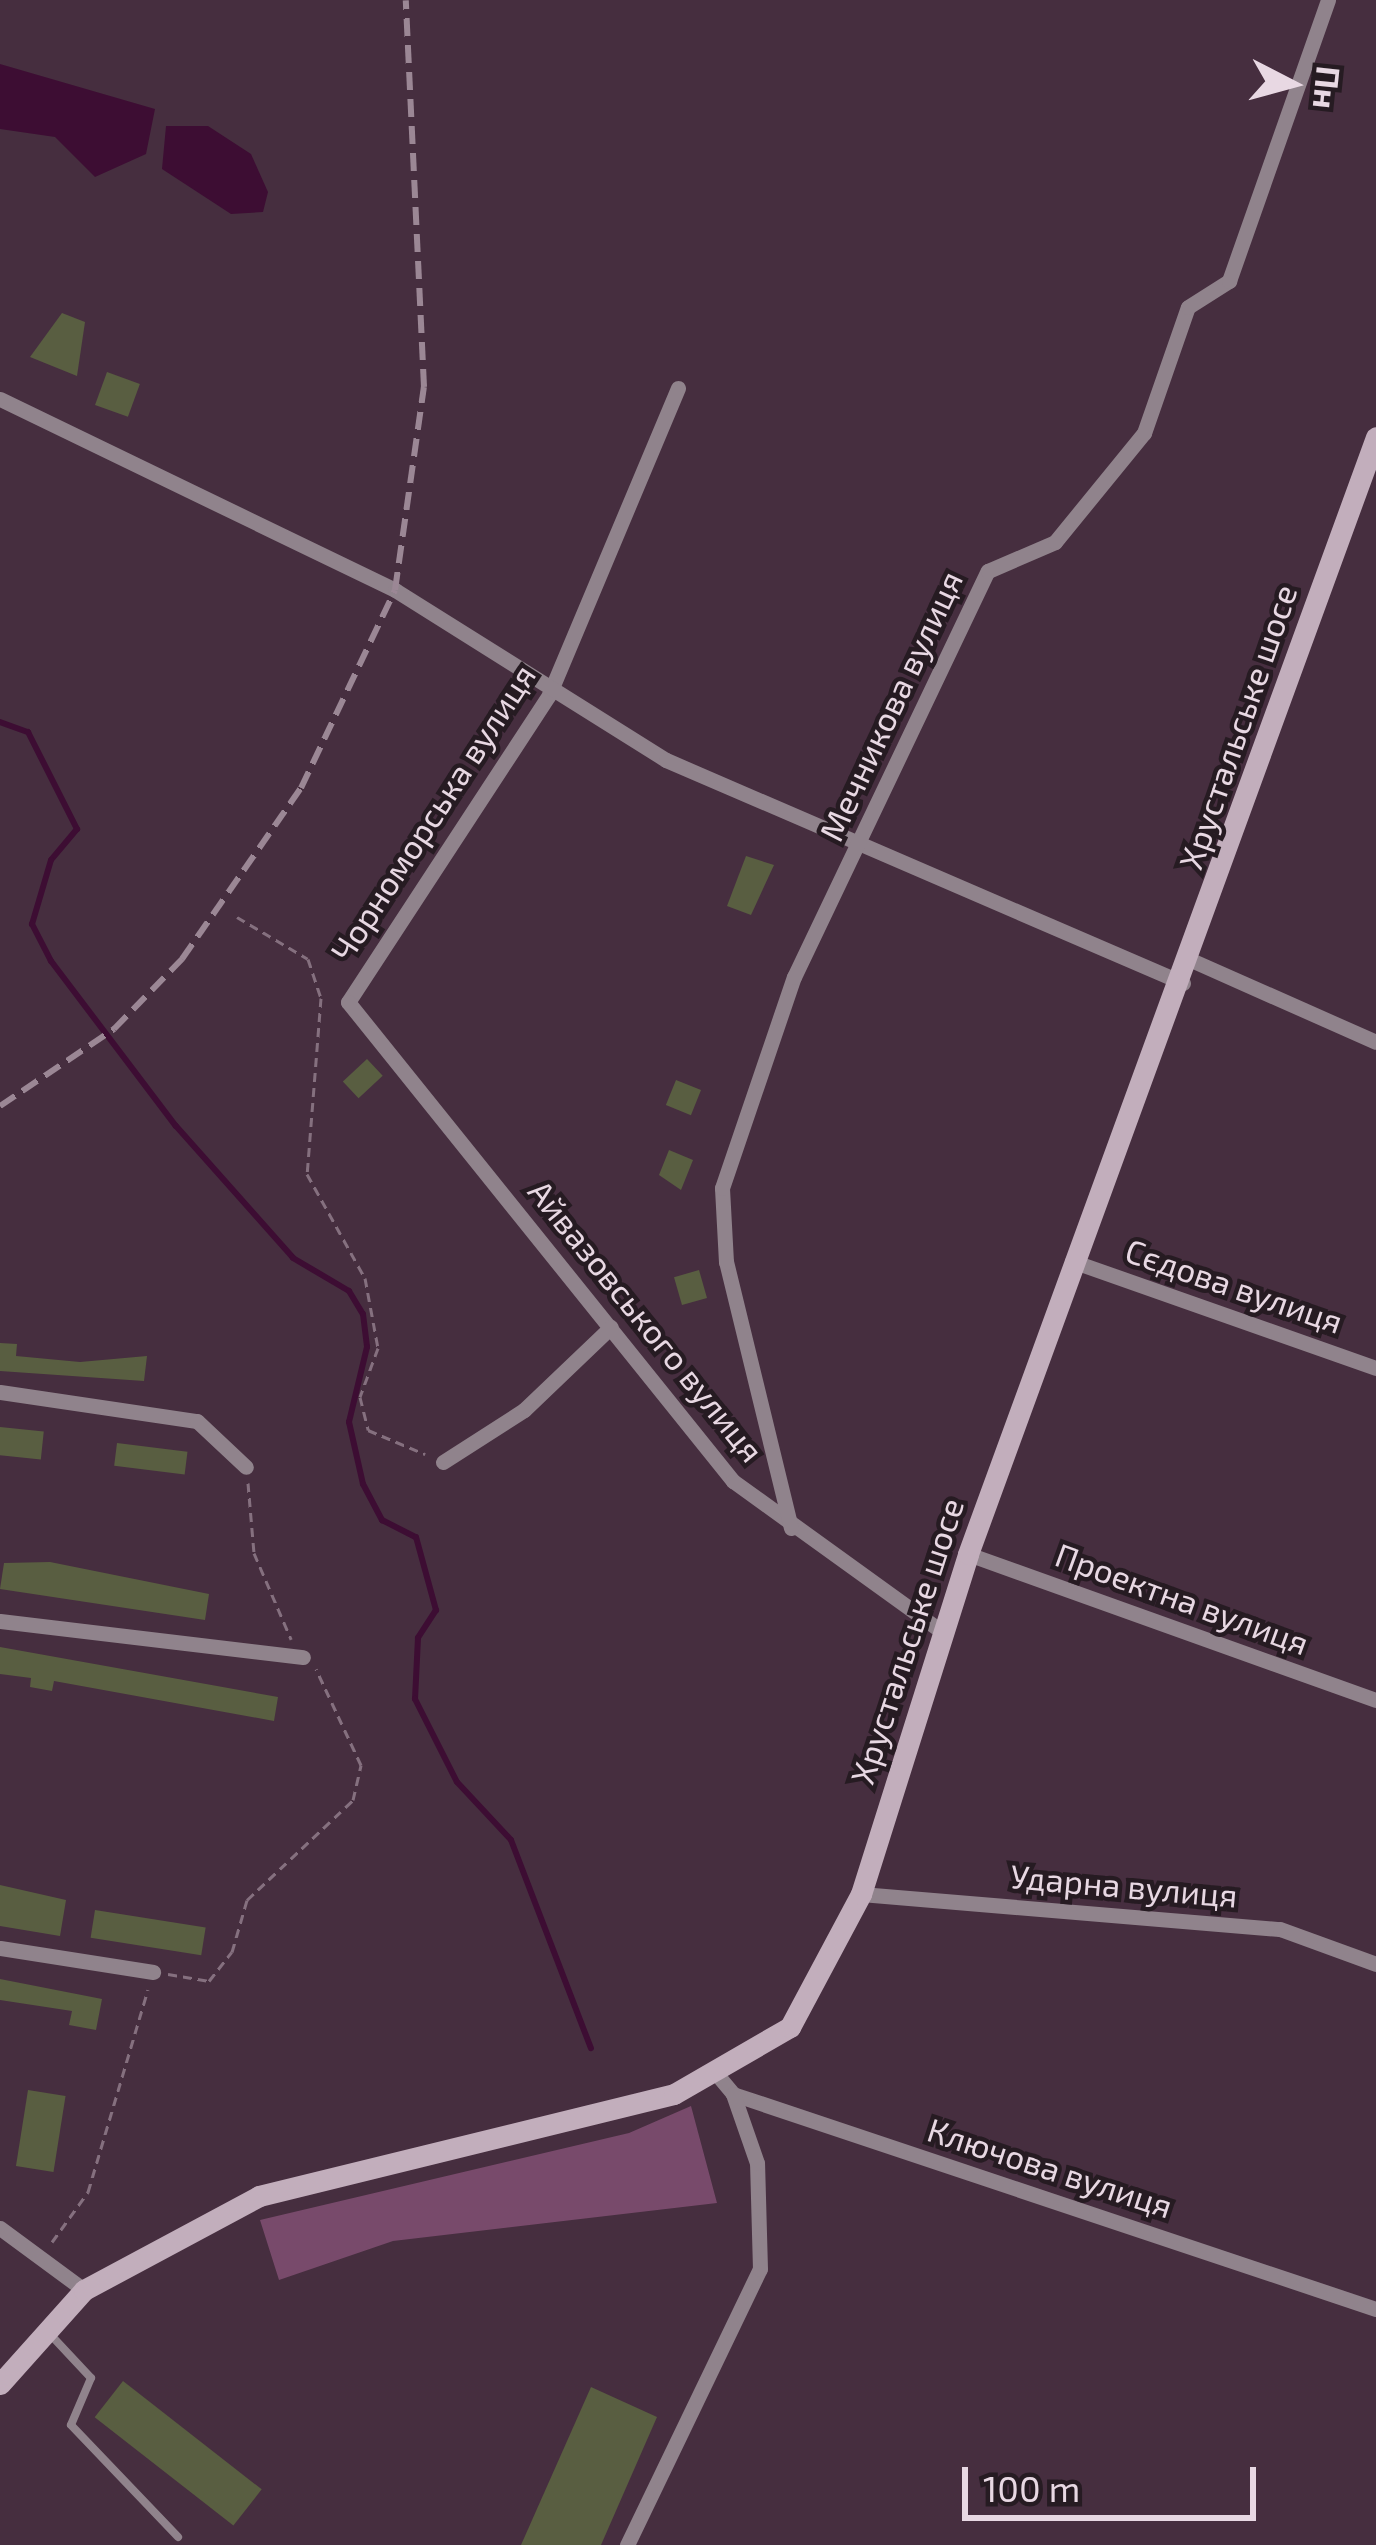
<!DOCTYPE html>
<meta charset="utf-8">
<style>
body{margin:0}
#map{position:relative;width:1376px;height:2545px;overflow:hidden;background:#462e3f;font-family:"Exo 2",sans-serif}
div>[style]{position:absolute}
.green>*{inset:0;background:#784a6b}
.water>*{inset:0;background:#3d0d33}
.stream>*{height:6px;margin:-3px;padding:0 3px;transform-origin:3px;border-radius:3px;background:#3d0d33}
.building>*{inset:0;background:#595e41;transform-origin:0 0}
.path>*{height:3px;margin-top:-1.5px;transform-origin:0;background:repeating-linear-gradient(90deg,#85707f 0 9px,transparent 0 15px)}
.lane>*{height:8px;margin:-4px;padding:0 4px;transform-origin:4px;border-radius:4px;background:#90838c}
.street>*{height:15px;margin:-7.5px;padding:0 7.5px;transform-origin:7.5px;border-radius:7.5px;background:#90838c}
.secondary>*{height:21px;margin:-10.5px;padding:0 10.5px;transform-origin:10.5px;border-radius:10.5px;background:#c2aebc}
.rail>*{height:6px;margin-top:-3px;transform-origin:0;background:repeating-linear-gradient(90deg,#9b8795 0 18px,transparent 0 27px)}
span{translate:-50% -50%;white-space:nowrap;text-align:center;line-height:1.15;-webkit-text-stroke:9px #261b22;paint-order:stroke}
.street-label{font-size:33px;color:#e8d8e3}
.north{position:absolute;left:1232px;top:24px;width:120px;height:120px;-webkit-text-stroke:9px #261b22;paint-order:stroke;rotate:96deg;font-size:33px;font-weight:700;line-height:48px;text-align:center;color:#e8d8e3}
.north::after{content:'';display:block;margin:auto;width:42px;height:54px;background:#e8d8e3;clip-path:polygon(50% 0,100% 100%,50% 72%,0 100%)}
.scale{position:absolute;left:962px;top:2467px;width:294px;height:54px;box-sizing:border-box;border:6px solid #e8d8e3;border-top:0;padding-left:15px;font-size:36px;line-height:42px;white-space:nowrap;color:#e8d8e3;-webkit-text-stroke:9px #261b22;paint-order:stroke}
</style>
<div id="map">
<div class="green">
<i style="clip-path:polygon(691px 2106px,717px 2203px,393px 2241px,279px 2280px,260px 2220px,629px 2133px)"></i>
</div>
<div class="water">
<i style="clip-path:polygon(0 64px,155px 109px,146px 154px,95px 177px,55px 137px,0 129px)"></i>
<i style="clip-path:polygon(166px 126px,208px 126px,251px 154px,268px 192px,263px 212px,231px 214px,162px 169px)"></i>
</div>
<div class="stream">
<i style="left:0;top:722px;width:30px;rotate:20deg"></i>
<i style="left:28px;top:732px;width:109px;rotate:63.2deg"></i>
<i style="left:77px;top:829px;width:40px;rotate:130deg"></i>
<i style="left:51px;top:860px;width:67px;rotate:106.5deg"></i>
<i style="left:32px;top:924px;width:42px;rotate:62.8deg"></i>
<i style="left:51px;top:961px;width:207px;rotate:52.9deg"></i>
<i style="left:176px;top:1126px;width:176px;rotate:48.4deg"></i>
<i style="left:293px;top:1258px;width:65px;rotate:30.5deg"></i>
<i style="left:349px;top:1291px;width:27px;rotate:59deg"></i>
<i style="left:363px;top:1314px;width:33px;rotate:83deg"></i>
<i style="left:367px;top:1347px;width:77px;rotate:103.5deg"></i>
<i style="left:349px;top:1422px;width:64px;rotate:77.3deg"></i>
<i style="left:363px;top:1484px;width:41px;rotate:62.2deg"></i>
<i style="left:382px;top:1520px;width:38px;rotate:27deg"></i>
<i style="left:416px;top:1537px;width:76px;rotate:74.7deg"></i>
<i style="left:436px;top:1610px;width:33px;rotate:123deg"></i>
<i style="left:418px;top:1638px;width:61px;rotate:92.8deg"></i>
<i style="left:415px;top:1699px;width:93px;rotate:63.2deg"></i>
<i style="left:457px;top:1782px;width:79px;rotate:47deg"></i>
<i style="left:511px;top:1840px;width:223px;rotate:69deg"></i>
</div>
<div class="building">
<i style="clip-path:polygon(62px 313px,85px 322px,77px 376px,30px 357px)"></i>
<i style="left:107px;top:372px;width:35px;height:35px;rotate:20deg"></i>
<i style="clip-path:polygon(746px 856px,774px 865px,751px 915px,727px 906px)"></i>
<i style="left:367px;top:1059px;width:23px;height:33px;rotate:47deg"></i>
<i style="left:676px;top:1080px;width:27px;height:27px;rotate:22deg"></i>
<i style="clip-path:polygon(669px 1150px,693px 1160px,681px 1190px,659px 1175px)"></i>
<i style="left:699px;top:1270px;width:29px;height:26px;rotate:74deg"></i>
<i style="clip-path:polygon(0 1343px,17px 1344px,16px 1356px,80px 1362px,147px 1356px,144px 1381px,0 1371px)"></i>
<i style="left:0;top:1427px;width:44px;height:28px;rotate:6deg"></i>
<i style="left:117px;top:1443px;width:71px;height:23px;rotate:7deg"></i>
<i style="clip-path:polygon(50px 1562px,209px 1594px,205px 1620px,0 1589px,4px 1563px)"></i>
<i style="clip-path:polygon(0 1647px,278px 1697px,274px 1721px,54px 1681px,52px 1691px,30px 1687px,31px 1678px,0 1674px)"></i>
<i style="clip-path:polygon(0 1885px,66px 1900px,60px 1936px,0 1926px)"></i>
<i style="left:95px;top:1910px;width:112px;height:28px;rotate:9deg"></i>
<i style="clip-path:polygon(0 1979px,102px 1999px,96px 2030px,69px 2025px,72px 2011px,0 2000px)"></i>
<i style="left:28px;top:2090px;width:38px;height:77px;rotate:9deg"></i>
<i style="left:123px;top:2381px;width:176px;height:46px;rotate:38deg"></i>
<i style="clip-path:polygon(591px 2387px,657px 2417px,601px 2545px,521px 2545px)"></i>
</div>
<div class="path">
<i style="left:237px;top:917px;width:82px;rotate:30.6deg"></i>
<i style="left:308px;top:959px;width:41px;rotate:71.6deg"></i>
<i style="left:321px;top:998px;width:177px;rotate:94.5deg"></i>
<i style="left:307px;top:1174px;width:119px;rotate:60.9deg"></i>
<i style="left:365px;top:1278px;width:71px;rotate:79.5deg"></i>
<i style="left:378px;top:1348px;width:52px;rotate:110.2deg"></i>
<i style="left:360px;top:1397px;width:34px;rotate:76deg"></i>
<i style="left:368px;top:1430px;width:62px;rotate:22.8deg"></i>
<i style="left:248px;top:1483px;width:70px;rotate:85.1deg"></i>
<i style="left:254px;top:1553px;width:94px;rotate:66.7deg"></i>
<i style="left:168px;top:1974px;width:42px;rotate:9.7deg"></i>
<i style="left:209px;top:1981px;width:37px;rotate:-52deg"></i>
<i style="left:232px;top:1952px;width:54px;rotate:-73.9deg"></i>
<i style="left:247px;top:1900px;width:146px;rotate:-43.3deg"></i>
<i style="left:353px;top:1800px;width:36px;rotate:-77deg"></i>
<i style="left:361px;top:1765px;width:106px;rotate:-115.1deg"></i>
<i style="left:52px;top:2242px;width:62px;rotate:-54.2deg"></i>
<i style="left:88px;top:2192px;width:211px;rotate:-73.5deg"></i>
</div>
<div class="lane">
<i style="left:48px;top:2332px;width:63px;rotate:46.9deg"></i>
<i style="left:91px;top:2378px;width:51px;rotate:113.1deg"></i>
<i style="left:71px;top:2425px;width:155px;rotate:46.3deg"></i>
</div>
<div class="street">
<i style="left:678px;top:388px;width:333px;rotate:112.8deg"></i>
<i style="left:549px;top:695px;width:367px;rotate:123.2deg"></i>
<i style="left:348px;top:1002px;width:615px;rotate:51.21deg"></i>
<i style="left:733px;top:1481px;width:256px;rotate:35.8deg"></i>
<i style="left:0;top:399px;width:439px;rotate:25.8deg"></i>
<i style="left:395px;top:590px;width:320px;rotate:32.1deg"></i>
<i style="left:666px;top:760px;width:563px;rotate:23.33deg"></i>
<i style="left:1191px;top:960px;width:202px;rotate:23.9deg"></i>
<i style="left:1072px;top:1261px;width:322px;rotate:19.4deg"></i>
<i style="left:0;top:1392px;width:199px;rotate:8.4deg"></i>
<i style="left:197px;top:1421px;width:67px;rotate:43.2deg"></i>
<i style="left:443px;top:1462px;width:96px;rotate:-32.7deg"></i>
<i style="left:524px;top:1410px;width:120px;rotate:-43.7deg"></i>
<i style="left:791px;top:1528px;width:274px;rotate:-103.7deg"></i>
<i style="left:726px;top:1262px;width:74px;rotate:-93.1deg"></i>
<i style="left:722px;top:1188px;width:223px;rotate:-71.2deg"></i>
<i style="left:794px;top:977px;width:450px;rotate:-64.5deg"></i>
<i style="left:988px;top:571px;width:73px;rotate:-23.4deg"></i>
<i style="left:1055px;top:542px;width:141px;rotate:-50.8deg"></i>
<i style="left:1144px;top:433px;width:133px;rotate:-70.8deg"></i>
<i style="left:1188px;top:307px;width:49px;rotate:-32.4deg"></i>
<i style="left:1229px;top:281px;width:298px;rotate:-70.6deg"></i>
<i style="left:968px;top:1554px;width:433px;rotate:19.7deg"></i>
<i style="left:0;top:1621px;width:305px;rotate:6.8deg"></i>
<i style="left:861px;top:1894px;width:420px;rotate:4.8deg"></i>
<i style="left:1280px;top:1929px;width:102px;rotate:20deg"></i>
<i style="left:0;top:1948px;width:155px;rotate:8.9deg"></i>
<i style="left:714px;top:2071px;width:30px;rotate:50deg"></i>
<i style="left:733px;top:2094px;width:678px;rotate:18.49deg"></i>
<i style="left:0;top:2228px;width:104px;rotate:36.4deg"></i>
<i style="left:627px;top:2545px;width:306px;rotate:-64.3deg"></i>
<i style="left:760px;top:2269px;width:106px;rotate:-91.6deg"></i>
<i style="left:757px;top:2163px;width:73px;rotate:-109.2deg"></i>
</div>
<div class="secondary">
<i style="left:0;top:2384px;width:126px;rotate:-48.2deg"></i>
<i style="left:84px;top:2290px;width:199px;rotate:-28.2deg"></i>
<i style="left:259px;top:2196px;width:427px;rotate:-13.8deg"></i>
<i style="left:674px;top:2094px;width:134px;rotate:-30deg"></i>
<i style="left:790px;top:2027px;width:151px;rotate:-61.9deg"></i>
<i style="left:861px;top:1894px;width:356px;rotate:-72.5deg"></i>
<i style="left:968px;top:1554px;width:1189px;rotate:-69.93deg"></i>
</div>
<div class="rail">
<i style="left:0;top:1106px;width:138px;rotate:-34deg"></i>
<i style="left:114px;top:1029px;width:98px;rotate:-45.8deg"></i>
<i style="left:182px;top:959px;width:208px;rotate:-55.2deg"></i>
<i style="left:301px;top:788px;width:219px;rotate:-64.6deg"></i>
<i style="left:395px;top:590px;width:205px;rotate:-81.9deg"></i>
<i style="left:424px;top:387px;width:387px;rotate:-92.7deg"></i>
</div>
<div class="street-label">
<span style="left:891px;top:706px;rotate:-65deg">Мечникова вулиця</span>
<span style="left:1238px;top:727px;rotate:-71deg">Хрустальське шосе</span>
<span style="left:433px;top:813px;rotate:-57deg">Чорноморська вулиця</span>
<span style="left:1234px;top:1286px;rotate:19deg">Сєдова вулиця</span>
<span style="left:646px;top:1321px;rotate:51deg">Айвазовського вулиця</span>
<span style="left:1182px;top:1599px;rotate:20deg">Проектна вулиця</span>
<span style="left:907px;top:1641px;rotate:-72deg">Хрустальське шосе</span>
<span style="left:1124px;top:1886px;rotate:5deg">Ударна вулиця</span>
<span style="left:1050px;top:2168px;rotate:18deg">Ключова вулиця</span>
</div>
<div class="north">Пн</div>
<div class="scale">100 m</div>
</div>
